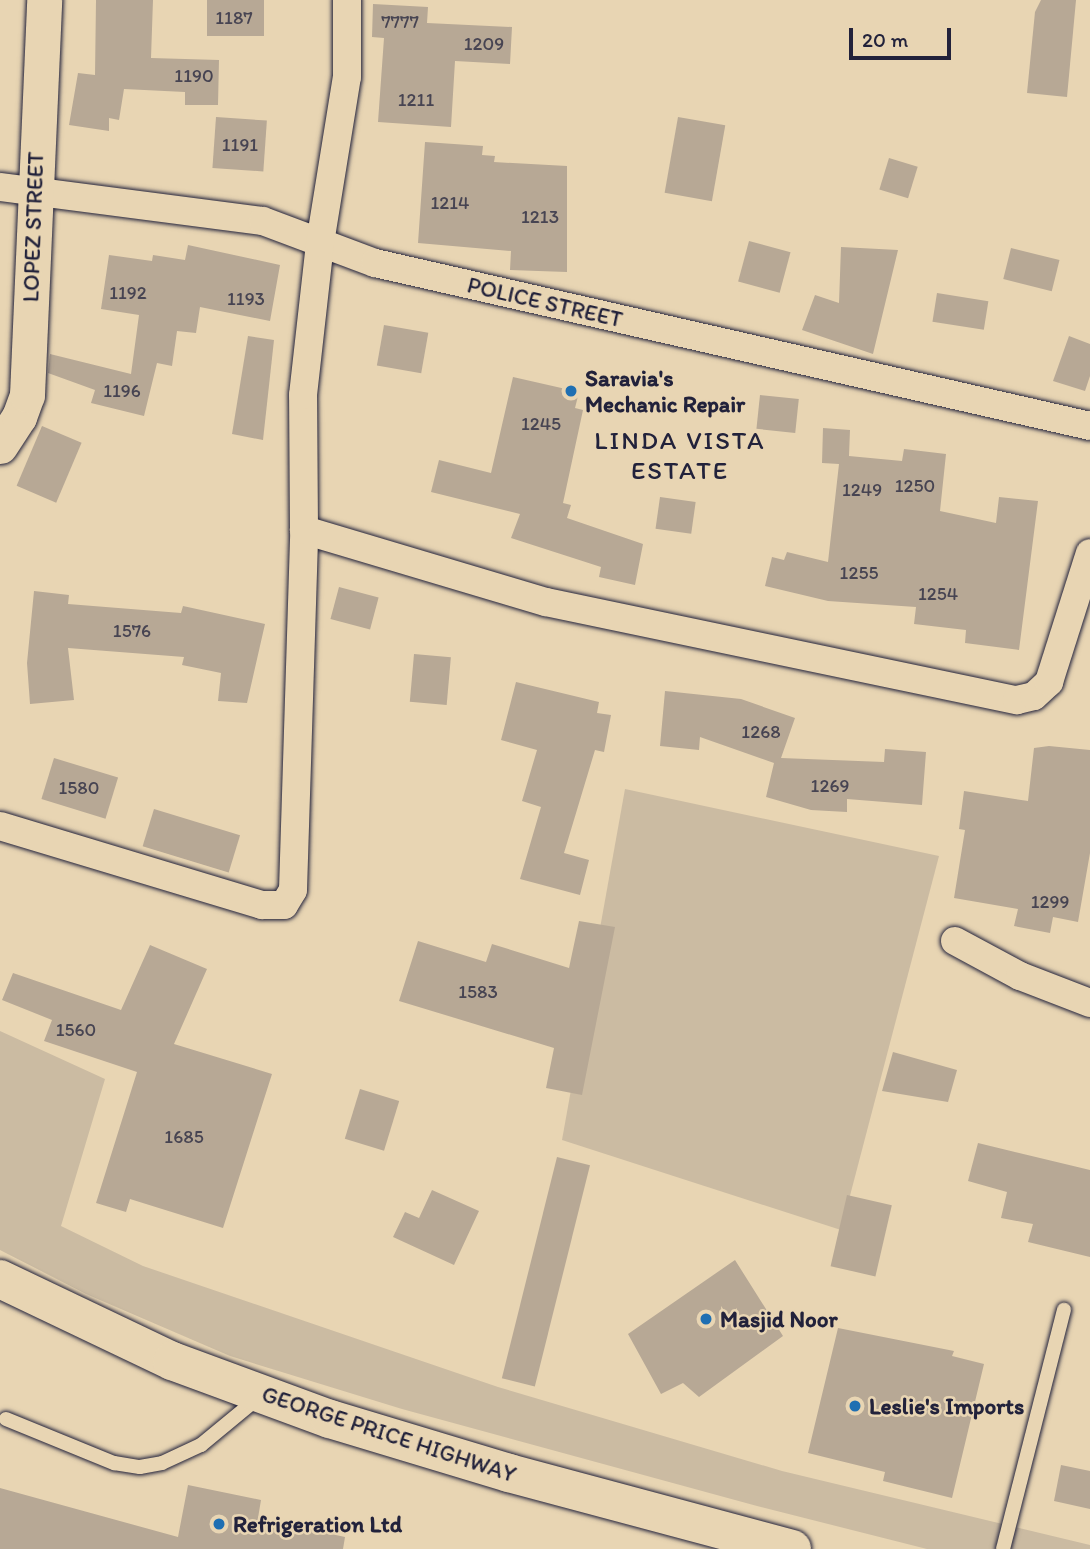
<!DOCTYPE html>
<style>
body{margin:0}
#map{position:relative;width:1090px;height:1549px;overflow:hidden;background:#e8d5b3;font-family:Itim,sans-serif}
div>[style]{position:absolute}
.green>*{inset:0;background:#cbbba2}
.building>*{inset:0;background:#b7a895;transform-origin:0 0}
.roads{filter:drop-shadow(0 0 2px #22223b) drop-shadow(0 0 2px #22223b)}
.service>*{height:14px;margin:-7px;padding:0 7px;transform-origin:7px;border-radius:7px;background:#e8d5b3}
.minor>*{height:28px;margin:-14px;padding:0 14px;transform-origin:14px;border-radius:14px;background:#e8d5b3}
.tertiary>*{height:35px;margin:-17.5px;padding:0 17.5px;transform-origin:17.5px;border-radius:17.5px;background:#e8d5b3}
.primary>*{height:38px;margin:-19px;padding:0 19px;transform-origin:19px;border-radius:19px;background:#e8d5b3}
.dots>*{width:19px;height:19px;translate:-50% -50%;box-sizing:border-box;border:4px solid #e8d5b3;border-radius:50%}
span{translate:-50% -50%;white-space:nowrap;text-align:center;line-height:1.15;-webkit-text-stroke:5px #e8d5b3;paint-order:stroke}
.number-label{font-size:19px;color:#474452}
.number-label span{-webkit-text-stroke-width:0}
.street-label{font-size:23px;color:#22223b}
.poi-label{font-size:23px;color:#22223b;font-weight:700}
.left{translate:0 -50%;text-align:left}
.quarter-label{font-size:26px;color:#22223b;letter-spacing:2px}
.scale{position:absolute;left:849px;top:28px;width:102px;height:32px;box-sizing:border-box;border:4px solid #22223b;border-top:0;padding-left:9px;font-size:21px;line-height:24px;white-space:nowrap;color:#22223b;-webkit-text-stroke:5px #e8d5b3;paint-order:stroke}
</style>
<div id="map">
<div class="green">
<i style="clip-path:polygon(625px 789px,939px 856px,841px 1230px,562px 1140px)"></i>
<i style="clip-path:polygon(0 1031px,105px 1079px,61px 1226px,143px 1266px,498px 1387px,782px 1471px,1090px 1545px,1090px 1549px,927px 1549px,757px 1506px,402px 1409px,230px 1356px,86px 1294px,0 1250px)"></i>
</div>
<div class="building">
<i style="clip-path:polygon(96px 0,153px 0,151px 58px,219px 60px,218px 105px,185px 105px,185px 92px,124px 89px,119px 120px,109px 118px,109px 131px,69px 125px,78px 73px,95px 75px)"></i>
<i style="left:207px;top:0;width:57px;height:36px"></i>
<i style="clip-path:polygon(1041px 0,1076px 0,1067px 97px,1027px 93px,1035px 12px)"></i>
<i style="clip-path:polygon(373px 4px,428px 7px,427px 23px,512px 27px,510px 64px,455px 61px,451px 127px,378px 122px,384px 38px,372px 37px)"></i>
<i style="left:216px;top:117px;width:51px;height:51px;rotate:4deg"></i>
<i style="left:678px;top:117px;width:48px;height:77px;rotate:10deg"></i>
<i style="clip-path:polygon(425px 142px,483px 146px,482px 155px,495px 156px,494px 162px,567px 166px,567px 272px,510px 270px,511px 251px,418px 243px)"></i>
<i style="left:889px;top:158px;width:30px;height:33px;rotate:17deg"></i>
<i style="left:749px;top:241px;width:43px;height:42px;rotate:15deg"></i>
<i style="clip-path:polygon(188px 245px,280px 265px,270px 321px,200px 307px,196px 333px,177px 331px,172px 366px,157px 363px,144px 416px,91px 403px,95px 390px,48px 373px,50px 354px,131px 374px,139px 315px,101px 309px,109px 255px,152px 261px,153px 255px,185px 260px)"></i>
<i style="clip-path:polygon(841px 247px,898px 250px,873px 354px,802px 330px,815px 295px,839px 303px)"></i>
<i style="left:1011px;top:248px;width:50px;height:32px;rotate:14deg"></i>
<i style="left:937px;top:293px;width:52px;height:29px;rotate:9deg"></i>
<i style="left:384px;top:325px;width:45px;height:41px;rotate:10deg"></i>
<i style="clip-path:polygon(248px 336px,274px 340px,263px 440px,232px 434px)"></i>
<i style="clip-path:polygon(1069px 336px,1090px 344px,1090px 376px,1085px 391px,1053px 381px)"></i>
<i style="clip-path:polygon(513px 377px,579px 392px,575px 408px,583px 410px,563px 503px,571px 505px,567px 518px,643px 544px,635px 585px,599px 577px,601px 567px,511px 538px,520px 514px,431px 492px,439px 460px,491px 473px)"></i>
<i style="left:760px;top:395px;width:39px;height:34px;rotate:6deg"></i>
<i style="left:42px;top:426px;width:43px;height:65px;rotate:23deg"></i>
<i style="clip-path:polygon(823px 428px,850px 430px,849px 456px,902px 461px,904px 449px,946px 454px,940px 511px,996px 523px,999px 497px,1038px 501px,1019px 650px,965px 643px,966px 630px,914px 624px,916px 607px,828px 601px,765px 586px,772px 557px,784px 560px,787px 552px,828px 562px,839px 464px,822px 463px)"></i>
<i style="left:660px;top:497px;width:36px;height:32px;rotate:8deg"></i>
<i style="left:339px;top:587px;width:41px;height:33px;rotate:15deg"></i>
<i style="clip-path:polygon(34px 591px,69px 595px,68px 604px,181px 613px,183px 606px,265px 624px,247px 703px,218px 701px,221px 673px,182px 665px,184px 657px,68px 648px,74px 700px,30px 704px,27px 663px)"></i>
<i style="left:414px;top:654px;width:37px;height:48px;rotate:5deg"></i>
<i style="clip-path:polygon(516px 682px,599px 702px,597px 713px,611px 715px,604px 752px,595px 750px,564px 853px,589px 860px,580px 895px,520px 879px,541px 807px,522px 801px,537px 750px,501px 740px)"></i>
<i style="clip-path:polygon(665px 691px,741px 699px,795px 718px,781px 758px,884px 762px,885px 749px,926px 752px,922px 805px,847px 799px,847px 812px,811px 810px,766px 797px,774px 763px,700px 737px,699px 750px,660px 746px)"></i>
<i style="clip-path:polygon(1049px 746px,1090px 750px,1090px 853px,1078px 922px,1053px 917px,1050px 933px,1014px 926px,1018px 909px,954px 898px,965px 830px,959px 829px,964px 791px,1028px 801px,1034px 748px)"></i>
<i style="left:54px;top:758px;width:67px;height:43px;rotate:17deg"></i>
<i style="left:154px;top:809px;width:90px;height:39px;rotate:17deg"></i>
<i style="clip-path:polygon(579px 921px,615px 927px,582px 1095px,546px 1088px,554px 1048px,399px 1001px,418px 941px,486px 962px,492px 944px,569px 968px)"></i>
<i style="clip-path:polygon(150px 945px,207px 969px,174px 1044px,272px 1074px,223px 1228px,130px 1199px,126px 1212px,96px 1203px,137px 1072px,44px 1041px,52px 1020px,2px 1000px,13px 973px,121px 1010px)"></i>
<i style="clip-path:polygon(893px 1052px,957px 1070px,948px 1102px,882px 1091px)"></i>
<i style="left:360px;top:1089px;width:41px;height:52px;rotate:17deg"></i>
<i style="clip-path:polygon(978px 1143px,1090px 1170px,1090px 1257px,1028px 1242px,1033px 1224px,1001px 1218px,1007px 1192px,968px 1181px)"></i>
<i style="left:557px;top:1157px;width:34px;height:228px;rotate:14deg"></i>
<i style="clip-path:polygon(432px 1190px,479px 1211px,454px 1265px,393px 1237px,405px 1212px,419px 1218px)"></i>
<i style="left:847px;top:1195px;width:46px;height:73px;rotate:13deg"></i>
<i style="clip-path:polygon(735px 1260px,783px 1336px,699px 1397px,683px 1383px,661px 1394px,628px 1334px)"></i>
<i style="clip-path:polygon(838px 1328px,954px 1351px,952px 1356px,984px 1364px,952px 1498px,883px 1481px,885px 1472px,808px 1453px)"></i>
<i style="clip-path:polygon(1061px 1465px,1090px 1471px,1090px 1509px,1054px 1501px)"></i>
<i style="clip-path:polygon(188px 1485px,261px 1500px,258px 1518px,345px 1537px,343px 1549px,0 1549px,0 1488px,178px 1537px)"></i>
</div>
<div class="roads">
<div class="service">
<i style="left:6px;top:1419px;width:117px;rotate:22.2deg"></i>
<i style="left:114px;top:1463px;width:26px;rotate:9deg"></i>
<i style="left:140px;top:1467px;width:22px;rotate:-10deg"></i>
<i style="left:162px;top:1463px;width:43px;rotate:-24.8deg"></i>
<i style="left:201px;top:1445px;width:74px;rotate:-39.5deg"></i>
<i style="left:1003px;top:1549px;width:247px;rotate:-75.7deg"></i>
</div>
<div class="minor">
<i style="left:0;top:187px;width:265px;rotate:7.4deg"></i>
<i style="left:263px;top:221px;width:120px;rotate:20.6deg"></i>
<i style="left:375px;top:263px;width:733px;rotate:12.84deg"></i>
<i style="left:304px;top:530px;width:252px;rotate:16.6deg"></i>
<i style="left:546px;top:602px;width:481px;rotate:11.8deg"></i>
<i style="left:1017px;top:700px;width:17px;rotate:-13deg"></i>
<i style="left:1034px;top:696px;width:21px;rotate:-43deg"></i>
<i style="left:1049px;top:682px;width:135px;rotate:-72.4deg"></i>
<i style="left:0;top:826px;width:274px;rotate:16.8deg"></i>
<i style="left:262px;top:905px;width:22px"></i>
<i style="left:284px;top:905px;width:17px;rotate:-59deg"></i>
<i style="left:293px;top:890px;width:360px;rotate:-88.2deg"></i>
<i style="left:304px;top:530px;width:135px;rotate:-90.4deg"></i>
<i style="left:303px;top:395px;width:153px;rotate:-83.6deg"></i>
<i style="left:320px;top:243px;width:168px;rotate:-80.8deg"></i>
<i style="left:347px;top:77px;width:77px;rotate:-90deg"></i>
<i style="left:955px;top:941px;width:74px;rotate:28.3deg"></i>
<i style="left:1020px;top:976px;width:75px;rotate:21.1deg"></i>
</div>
<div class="tertiary">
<i style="left:0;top:446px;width:35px;rotate:-57deg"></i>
<i style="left:19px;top:417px;width:23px;rotate:-70deg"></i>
<i style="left:27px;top:395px;width:395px;rotate:-87.5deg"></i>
</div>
<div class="primary">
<i style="left:0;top:1279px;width:191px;rotate:25.5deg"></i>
<i style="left:172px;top:1361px;width:168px;rotate:20.2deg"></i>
<i style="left:330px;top:1419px;width:187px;rotate:16.8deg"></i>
<i style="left:509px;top:1473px;width:293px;rotate:15deg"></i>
</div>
</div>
<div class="dots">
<i style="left:571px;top:391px;background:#1f6fb2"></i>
<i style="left:706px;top:1319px;background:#1f6fb2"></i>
<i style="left:855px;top:1406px;background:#1f6fb2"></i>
<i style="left:219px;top:1524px;background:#1f6fb2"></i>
</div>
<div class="number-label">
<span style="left:234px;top:18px">1187</span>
<span style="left:400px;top:22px">7777</span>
<span style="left:484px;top:44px">1209</span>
<span style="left:194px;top:76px">1190</span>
<span style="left:416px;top:100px">1211</span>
<span style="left:240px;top:145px">1191</span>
<span style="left:450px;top:203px">1214</span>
<span style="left:540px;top:217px">1213</span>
<span style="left:128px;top:293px">1192</span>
<span style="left:246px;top:299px">1193</span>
<span style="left:122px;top:391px">1196</span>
<span style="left:541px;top:424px">1245</span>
<span style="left:915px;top:486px">1250</span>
<span style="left:862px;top:490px">1249</span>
<span style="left:859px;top:573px">1255</span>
<span style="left:938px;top:594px">1254</span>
<span style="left:132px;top:631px">1576</span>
<span style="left:761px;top:732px">1268</span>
<span style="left:830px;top:786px">1269</span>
<span style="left:79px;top:788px">1580</span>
<span style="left:1050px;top:902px">1299</span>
<span style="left:478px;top:992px">1583</span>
<span style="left:76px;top:1030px">1560</span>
<span style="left:184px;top:1137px">1685</span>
</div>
<div class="street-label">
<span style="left:33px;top:227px;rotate:-88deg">LOPEZ STREET</span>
<span style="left:545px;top:302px;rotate:13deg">POLICE STREET</span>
<span style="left:389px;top:1434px;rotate:18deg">GEORGE PRICE HIGHWAY</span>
</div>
<div class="poi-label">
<span class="left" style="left:585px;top:391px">Saravia's<br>Mechanic Repair</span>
<span class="left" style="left:720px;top:1319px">Masjid Noor</span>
<span class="left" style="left:869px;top:1406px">Leslie's Imports</span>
<span class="left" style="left:233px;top:1524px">Refrigeration Ltd</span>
</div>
<div class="quarter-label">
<span style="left:680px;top:456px">LINDA VISTA<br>ESTATE</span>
</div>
<div class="scale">20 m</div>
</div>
